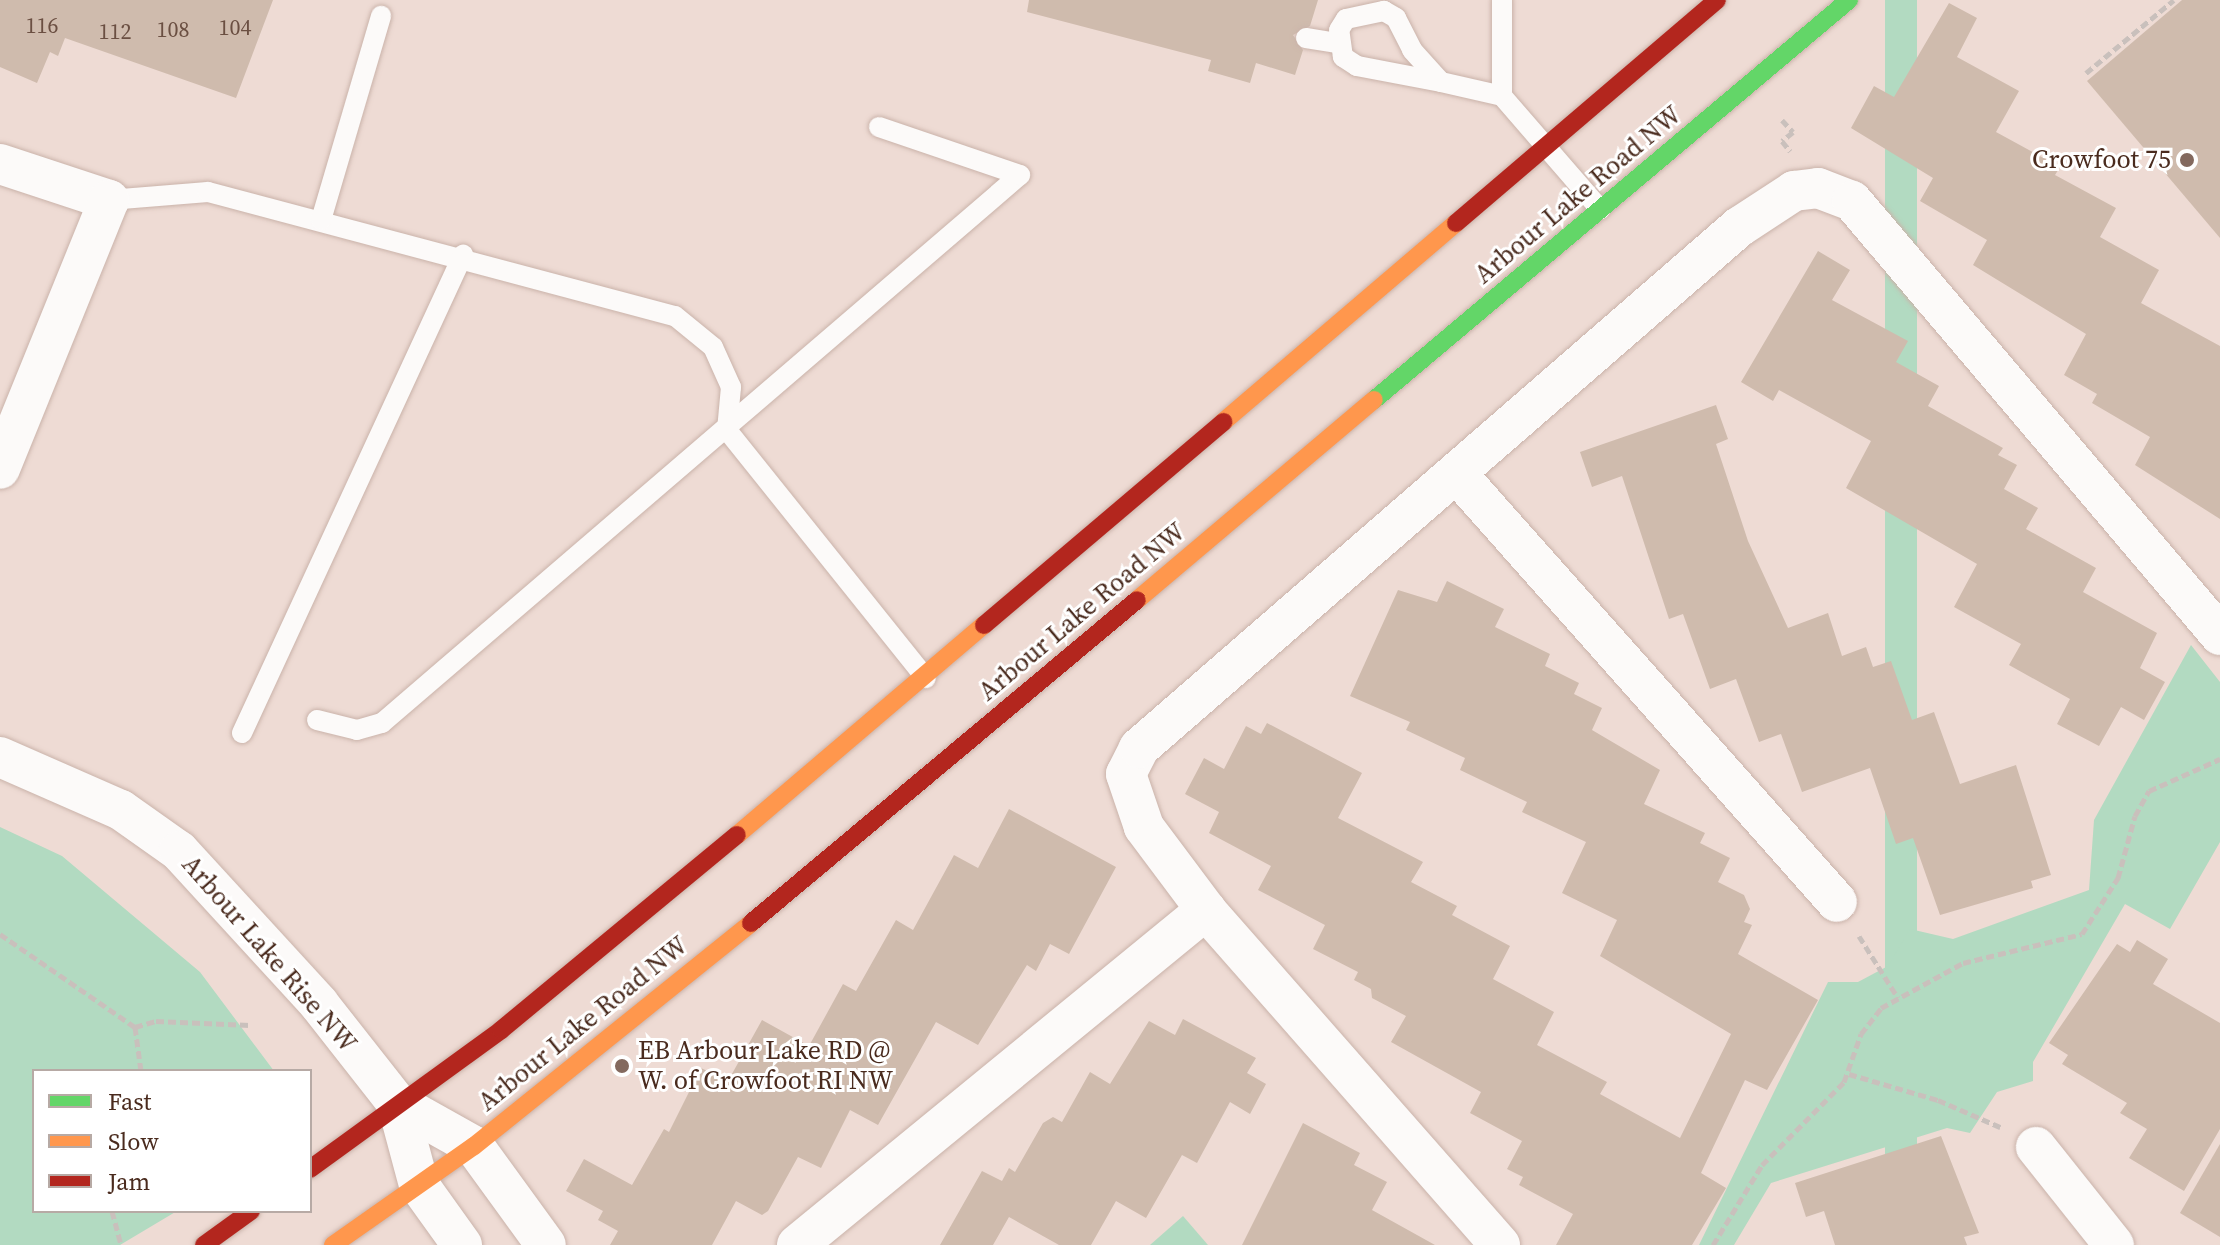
<!DOCTYPE html>
<style>
body{margin:0}
#map{position:relative;width:2220px;height:1245px;overflow:hidden;background:#eedbd4;font-family:"Source Serif 4",serif}
div>[style]{position:absolute}
.green>*{inset:0;background:#b2dac1;transform-origin:0 0}
.building>*{inset:0;background:#cfbbad}
.path>*{height:5px;margin-top:-2.5px;transform-origin:0;background:repeating-linear-gradient(90deg,#c9c0bc 0 8px,transparent 0 12px)}
.roads{filter:drop-shadow(0 0 2px #cab3aa) drop-shadow(0 0 2px #cab3aa)}
.lane>*{height:20px;margin:-10px;padding:0 10px;transform-origin:10px;border-radius:10px;background:#fcfaf9}
.street>*{height:40px;margin:-20px;padding:0 20px;transform-origin:20px;border-radius:20px;background:#fcfaf9}
.fast>*{height:18px;margin:-9px;padding:0 9px;transform-origin:9px;border-radius:9px;background:#63d668}
.slow>*{height:18px;margin:-9px;padding:0 9px;transform-origin:9px;border-radius:9px;background:#ff974d}
.jam>*{height:18px;margin:-9px;padding:0 9px;transform-origin:9px;border-radius:9px;background:#b3261e}
.dots>*{width:22px;height:22px;translate:-50% -50%;box-sizing:border-box;border:4px solid #fff;border-radius:50%}
span{translate:-50% -50%;white-space:nowrap;text-align:center;line-height:1.15;-webkit-text-stroke:6px #fff;paint-order:stroke}
.number-label{font-size:22px;color:#6b4f42}
.number-label span{-webkit-text-stroke-width:0}
.poi-label{font-size:26px;color:#4a2b1e}
.right{translate:-100% -50%;text-align:right}
.left{translate:0 -50%;text-align:left}
.street-label{font-size:26px;color:#4a2b1e}
.legend{position:absolute;left:32px;top:1069px;width:280px;height:144px;box-sizing:border-box;background:#fff;border:2px solid #b7aaa5;margin:0;padding:10px 14px;list-style:none;font-size:24px;color:#4a2b1e}
.legend li{display:flex;align-items:center;gap:16px;height:40px}
.legend b{width:40px;border:2px solid #b7aaa5}
</style>
<div id="map">
<div class="green">
<i style="left:1885px;top:0;width:32px;height:1651px"></i>
<i style="clip-path:polygon(2191px 645px,2220px 682px,2220px 842px,2170px 929px,2125px 904px,2033px 1062px,2033px 1081px,1997px 1092px,1970px 1133px,1947px 1128px,1771px 1183px,1734px 1245px,1699px 1245px,1828px 982px,1858px 982px,1888px 966px,1910px 929px,1953px 939px,2089px 890px,2094px 820px)"></i>
<i style="clip-path:polygon(0 827px,62px 856px,200px 972px,274px 1071px,34px 1071px,34px 1211px,177px 1211px,120px 1245px,0 1245px)"></i>
<i style="clip-path:polygon(1183px 1216px,1208px 1245px,1150px 1245px)"></i>
</div>
<div class="building">
<i style="clip-path:polygon(0 0,273px 0,236px 98px,65px 38px,58px 56px,50px 52px,37px 83px,0 67px)"></i>
<i style="clip-path:polygon(1029px 0,1318px 0,1310px 26px,1293px 35px,1303px 50px,1295px 75px,1256px 63px,1250px 83px,1208px 71px,1211px 60px,1027px 12px)"></i>
<i style="clip-path:polygon(2182px 0,2220px 0,2220px 238px,2087px 81px)"></i>
<i style="clip-path:polygon(1949px 3px,1977px 18px,1957px 57px,2019px 91px,1996px 132px,2060px 167px,2055px 175px,2116px 208px,2100px 237px,2159px 270px,2141px 303px,2220px 346px,2220px 519px,2135px 465px,2150px 437px,2092px 403px,2097px 394px,2064px 375px,2086px 334px,1973px 265px,1987px 240px,1920px 201px,1933px 178px,1851px 128px,1874px 86px,1894px 97px)"></i>
<i style="clip-path:polygon(1818px 251px,1850px 270px,1832px 300px,1908px 341px,1896px 362px,1939px 386px,1928px 406px,2003px 448px,1998px 455px,2017px 465px,2004px 489px,2038px 508px,2026px 529px,2096px 568px,2083px 592px,2157px 633px,2140px 668px,2165px 682px,2144px 720px,2121px 707px,2099px 746px,2057px 724px,2070px 699px,2009px 665px,2021px 644px,1954px 607px,1977px 564px,1846px 488px,1871px 441px,1779px 390px,1773px 401px,1741px 382px)"></i>
<i style="clip-path:polygon(1716px 405px,1728px 439px,1716px 444px,1748px 541px,1788px 628px,1828px 613px,1842px 656px,1866px 647px,1873px 667px,1891px 661px,1912px 720px,1934px 712px,1960px 784px,2016px 765px,2051px 875px,2031px 881px,2033px 888px,1940px 915px,1913px 838px,1896px 844px,1870px 768px,1802px 792px,1781px 734px,1759px 742px,1736px 679px,1710px 689px,1683px 614px,1669px 619px,1622px 476px,1592px 487px,1580px 452px)"></i>
<i style="clip-path:polygon(1447px 581px,1504px 609px,1495px 627px,1550px 654px,1545px 666px,1579px 683px,1574px 694px,1602px 708px,1592px 730px,1660px 770px,1644px 804px,1705px 833px,1700px 843px,1730px 858px,1718px 882px,1744px 895px,1750px 909px,1744px 922px,1752px 925px,1738px 954px,1818px 1000px,1767px 1090px,1745px 1080px,1701px 1173px,1726px 1188px,1692px 1245px,1556px 1245px,1573px 1214px,1519px 1185px,1523px 1177px,1507px 1169px,1522px 1141px,1470px 1113px,1481px 1092px,1391px 1042px,1406px 1016px,1372px 998px,1371px 989px,1354px 980px,1358px 972px,1313px 949px,1325px 925px,1258px 890px,1271px 866px,1209px 833px,1219px 812px,1185px 794px,1204px 758px,1224px 769px,1246px 726px,1261px 734px,1267px 723px,1362px 773px,1338px 818px,1423px 862px,1411px 882px,1457px 906px,1452px 915px,1510px 946px,1493px 979px,1554px 1012px,1537px 1045px,1607px 1082px,1600px 1094px,1680px 1138px,1731px 1034px,1600px 956px,1617px 920px,1562px 893px,1586px 842px,1522px 812px,1527px 802px,1460px 770px,1465px 758px,1406px 730px,1410px 722px,1350px 696px,1398px 590px,1437px 602px)"></i>
<i style="clip-path:polygon(1009px 809px,1116px 867px,1069px 954px,1050px 944px,1036px 971px,1027px 965px,978px 1045px,936px 1022px,878px 1125px,850px 1110px,821px 1168px,798px 1157px,768px 1211px,762px 1215px,736px 1201px,712px 1245px,610px 1245px,618px 1231px,598px 1220px,603px 1211px,566px 1191px,584px 1159px,632px 1185px,664px 1129px,669px 1132px,701px 1068px,728px 1081px,762px 1020px,809px 1046px,843px 984px,856px 991px,896px 920px,913px 930px,954px 855px,978px 868px)"></i>
<i style="clip-path:polygon(2137px 940px,2168px 959px,2153px 984px,2220px 1023px,2220px 1129px,2184px 1191px,2129px 1158px,2147px 1129px,2120px 1113px,2127px 1103px,2062px 1064px,2068px 1055px,2049px 1043px,2117px 944px,2130px 952px)"></i>
<i style="clip-path:polygon(1183px 1019px,1256px 1058px,1247px 1073px,1266px 1084px,1250px 1114px,1230px 1102px,1197px 1163px,1182px 1155px,1146px 1218px,1116px 1201px,1091px 1245px,1059px 1245px,1009px 1217px,993px 1245px,940px 1245px,982px 1171px,1002px 1181px,1009px 1168px,1015px 1172px,1043px 1123px,1053px 1117px,1062px 1122px,1090px 1072px,1110px 1084px,1149px 1021px,1175px 1035px)"></i>
<i style="clip-path:polygon(1303px 1123px,1360px 1153px,1354px 1165px,1387px 1182px,1372px 1210px,1435px 1245px,1242px 1245px)"></i>
<i style="clip-path:polygon(1941px 1136px,1979px 1233px,1964px 1237px,1967px 1245px,1835px 1245px,1824px 1211px,1806px 1217px,1795px 1183px)"></i>
<i style="clip-path:polygon(2220px 1144px,2220px 1237px,2180px 1213px)"></i>
</div>
<div class="path">
<i style="left:2086px;top:73px;width:114px;rotate:-39.7deg"></i>
<i style="left:1782px;top:120px;width:16px;rotate:47deg"></i>
<i style="left:1793px;top:132px;width:14px;rotate:141deg"></i>
<i style="left:1782px;top:141px;width:13px;rotate:51deg"></i>
<i style="left:0;top:934px;width:164px;rotate:34.6deg"></i>
<i style="left:135px;top:1027px;width:44px;rotate:82.2deg"></i>
<i style="left:1859px;top:936px;width:73px;rotate:57.8deg"></i>
<i style="left:135px;top:1027px;width:22px;rotate:-16deg"></i>
<i style="left:156px;top:1021px;width:94px;rotate:2.4deg"></i>
<i style="left:1849px;top:1074px;width:93px;rotate:16.3deg"></i>
<i style="left:1938px;top:1100px;width:68px;rotate:23.5deg"></i>
<i style="left:112px;top:1211px;width:35px;rotate:75deg"></i>
<i style="left:1713px;top:1245px;width:94px;rotate:-58.5deg"></i>
<i style="left:1762px;top:1165px;width:117px;rotate:-45.3deg"></i>
<i style="left:1844px;top:1082px;width:51px;rotate:-70.5deg"></i>
<i style="left:1861px;top:1034px;width:33px;rotate:-52deg"></i>
<i style="left:1881px;top:1008px;width:94px;rotate:-28.8deg"></i>
<i style="left:1963px;top:963px;width:122px;rotate:-13.7deg"></i>
<i style="left:2082px;top:934px;width:67px;rotate:-57.3deg"></i>
<i style="left:2118px;top:878px;width:64px;rotate:-74.7deg"></i>
<i style="left:2135px;top:816px;width:29px;rotate:-61deg"></i>
<i style="left:2149px;top:791px;width:78px;rotate:-24.3deg"></i>
</div>
<div class="roads">
<div class="lane">
<i style="left:1502px;top:0;width:96px;rotate:90deg"></i>
<i style="left:1502px;top:96px;width:150px;rotate:49.1deg"></i>
<i style="left:1306px;top:38px;width:32px;rotate:9deg"></i>
<i style="left:1441px;top:82px;width:86px;rotate:-169.2deg"></i>
<i style="left:1357px;top:66px;width:17px;rotate:-147deg"></i>
<i style="left:1343px;top:57px;width:27px;rotate:-98deg"></i>
<i style="left:1339px;top:30px;width:13px;rotate:-58deg"></i>
<i style="left:1346px;top:19px;width:39px;rotate:-12deg"></i>
<i style="left:1384px;top:11px;width:14px;rotate:30deg"></i>
<i style="left:1396px;top:18px;width:36px;rotate:63deg"></i>
<i style="left:1412px;top:50px;width:43px;rotate:47.8deg"></i>
<i style="left:1441px;top:82px;width:63px;rotate:12.9deg"></i>
<i style="left:109px;top:200px;width:99px;rotate:-4.6deg"></i>
<i style="left:208px;top:192px;width:483px;rotate:14.9deg"></i>
<i style="left:675px;top:316px;width:49px;rotate:39.2deg"></i>
<i style="left:713px;top:347px;width:44px;rotate:65.8deg"></i>
<i style="left:731px;top:387px;width:43px;rotate:95.3deg"></i>
<i style="left:727px;top:430px;width:318px;rotate:51.3deg"></i>
<i style="left:321px;top:220px;width:213px;rotate:-73.6deg"></i>
<i style="left:317px;top:720px;width:41px;rotate:14deg"></i>
<i style="left:357px;top:730px;width:26px;rotate:-16deg"></i>
<i style="left:382px;top:723px;width:841px;rotate:-40.66deg"></i>
<i style="left:1020px;top:175px;width:149px;rotate:-161.2deg"></i>
<i style="left:242px;top:733px;width:527px;rotate:-65.19deg"></i>
</div>
<div class="street">
<i style="left:0;top:164px;width:115px;rotate:18.3deg"></i>
<i style="left:109px;top:200px;width:290px;rotate:112.1deg"></i>
<i style="left:1457px;top:474px;width:572px;rotate:48.4deg"></i>
<i style="left:0;top:757px;width:132px;rotate:23.7deg"></i>
<i style="left:121px;top:810px;width:71px;rotate:35.3deg"></i>
<i style="left:179px;top:851px;width:207px;rotate:47.5deg"></i>
<i style="left:319px;top:1004px;width:126px;rotate:51.8deg"></i>
<i style="left:397px;top:1103px;width:88px;rotate:29.2deg"></i>
<i style="left:474px;top:1146px;width:122px;rotate:54deg"></i>
<i style="left:397px;top:1103px;width:85px;rotate:75deg"></i>
<i style="left:419px;top:1185px;width:74px;rotate:54.4deg"></i>
<i style="left:2036px;top:1147px;width:125px;rotate:51.5deg"></i>
<i style="left:797px;top:1245px;width:529px;rotate:-39.32deg"></i>
<i style="left:1500px;top:1245px;width:446px;rotate:-131.3deg"></i>
<i style="left:1206px;top:910px;width:104px;rotate:-126.8deg"></i>
<i style="left:1144px;top:827px;width:56px;rotate:-108.8deg"></i>
<i style="left:1126px;top:774px;width:29px;rotate:-63deg"></i>
<i style="left:1139px;top:748px;width:795px;rotate:-40.97deg"></i>
<i style="left:1739px;top:227px;width:66px;rotate:-33.2deg"></i>
<i style="left:1794px;top:191px;width:24px;rotate:-7deg"></i>
<i style="left:1818px;top:188px;width:36px;rotate:21deg"></i>
<i style="left:1852px;top:201px;width:569px;rotate:49.7deg"></i>
</div>
<div class="fast">
<i style="left:1374px;top:400px;width:621px;rotate:-40.1deg"></i>
</div>
<div class="slow">
<i style="left:1223px;top:422px;width:306px;rotate:-40.5deg"></i>
<i style="left:1137px;top:600px;width:310px;rotate:-40.2deg"></i>
<i style="left:737px;top:835px;width:324px;rotate:-40.4deg"></i>
<i style="left:333px;top:1245px;width:172px;rotate:-35.1deg"></i>
<i style="left:474px;top:1146px;width:356px;rotate:-38.8deg"></i>
</div>
<div class="jam">
<i style="left:1456px;top:223px;width:343px;rotate:-40.5deg"></i>
<i style="left:984px;top:625px;width:314px;rotate:-40.3deg"></i>
<i style="left:751px;top:923px;width:503px;rotate:-39.92deg"></i>
<i style="left:310px;top:1169px;width:236px;rotate:-36deg"></i>
<i style="left:501px;top:1030px;width:306px;rotate:-39.6deg"></i>
<i style="left:204px;top:1245px;width:58px;rotate:-35.9deg"></i>
</div>
</div>
<div class="dots">
<i style="left:2187px;top:160px;background:#83695e"></i>
<i style="left:622px;top:1066px;background:#83695e"></i>
</div>
<div class="number-label">
<span style="left:42px;top:26px">116</span>
<span style="left:235px;top:28px">104</span>
<span style="left:173px;top:30px">108</span>
<span style="left:115px;top:32px">112</span>
</div>
<div class="poi-label">
<span class="right" style="left:2171px;top:160px">Crowfoot 75</span>
<span class="left" style="left:638px;top:1066px">EB Arbour Lake RD @<br>W. of Crowfoot RI NW</span>
</div>
<div class="street-label">
<span style="left:1578px;top:195px;rotate:-40deg">Arbour Lake Road NW</span>
<span style="left:1082px;top:612px;rotate:-40deg">Arbour Lake Road NW</span>
<span style="left:269px;top:954px;rotate:49deg">Arbour Lake Rise NW</span>
<span style="left:583px;top:1024px;rotate:-39deg">Arbour Lake Road NW</span>
</div>
<ul class="legend">
<li><b style="height:10px;background:#63d668"></b>Fast</li>
<li><b style="height:10px;background:#ff974d"></b>Slow</li>
<li><b style="height:10px;background:#b3261e"></b>Jam</li>
</ul>
</div>
